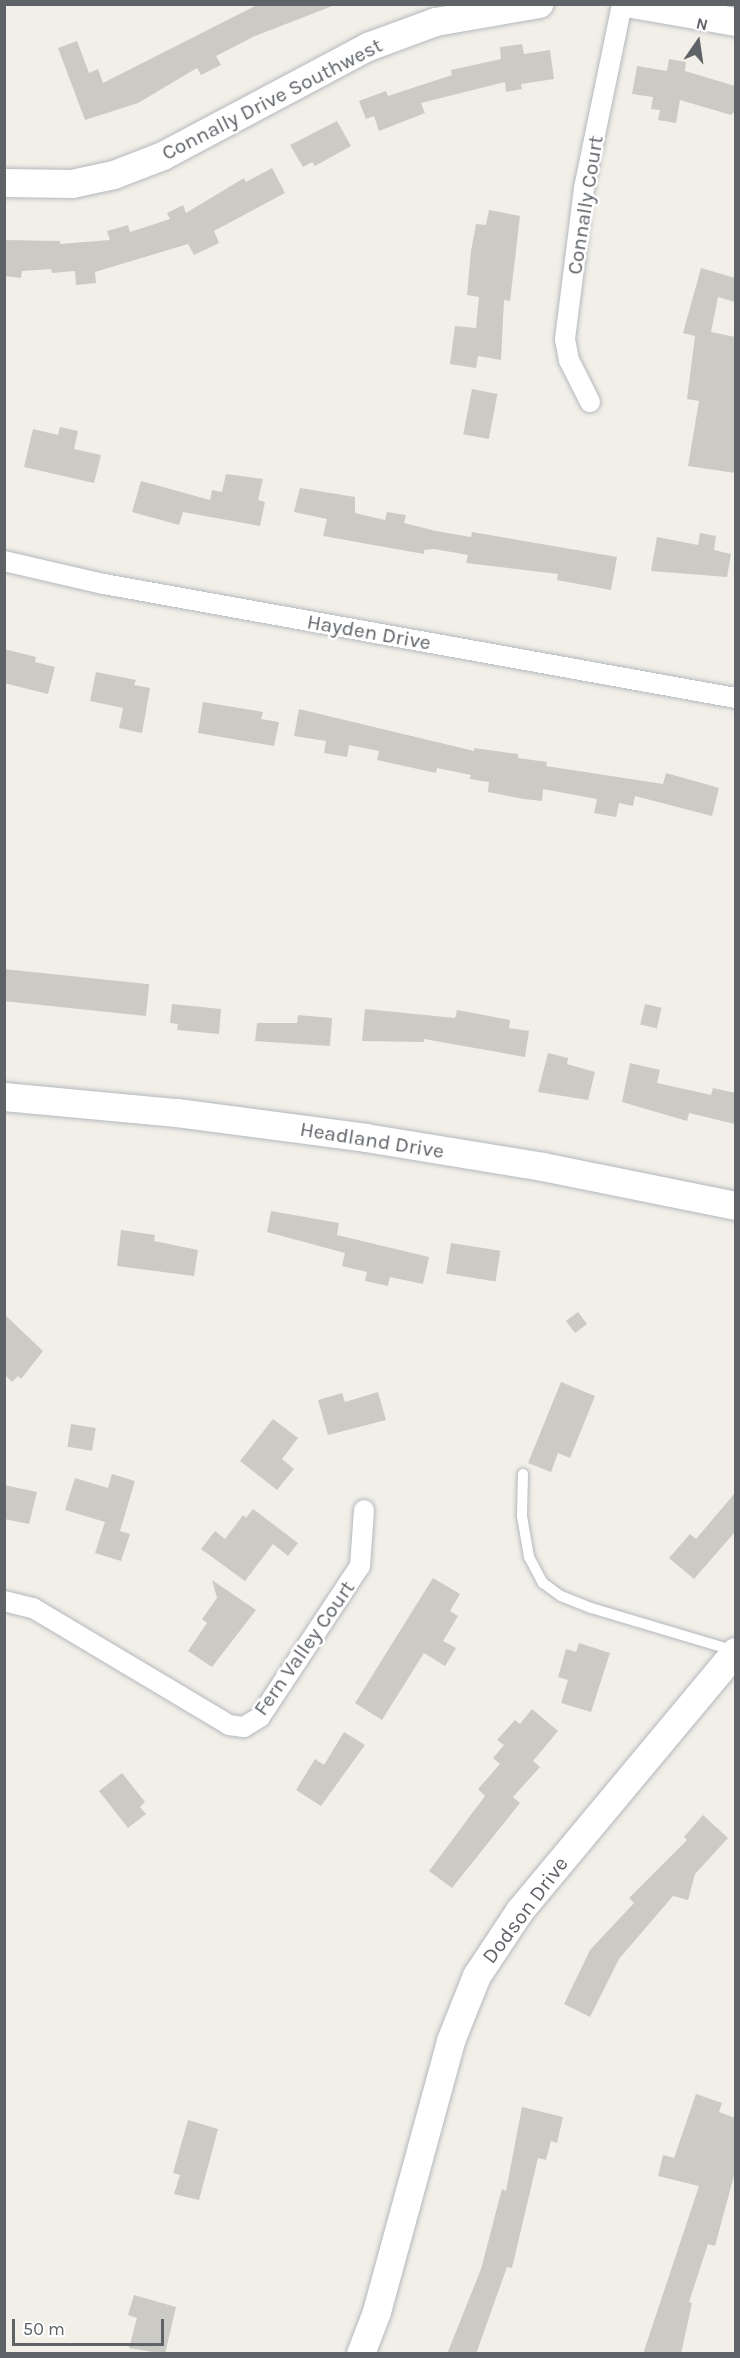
<!DOCTYPE html>
<style>
body{margin:0}
#map{position:relative;width:740px;height:2358px;overflow:hidden;background:#f1efe8;font-family:Karla,sans-serif}
div>[style]{position:absolute}
.building>*{inset:0;background:#cccac5;transform-origin:0 0}
.roads{filter:drop-shadow(0 0 2px #b5b8bc) drop-shadow(0 0 2px #b5b8bc)}
.lane>*{height:10px;margin:-5px;padding:0 5px;transform-origin:5px;border-radius:5px;background:#fff}
.street>*{height:20px;margin:-10px;padding:0 10px;transform-origin:10px;border-radius:10px;background:#fff}
.secondary>*{height:28px;margin:-14px;padding:0 14px;transform-origin:14px;border-radius:14px;background:#fff}
span{translate:-50% -50%;white-space:nowrap;text-align:center;line-height:1.15;-webkit-text-stroke:5px #fff;paint-order:stroke}
.street-label{font-size:21px;color:#5f6368}
.frame{position:absolute;inset:0;border:6px solid #5f6368;pointer-events:none}
.north{position:absolute;left:668px;top:12px;width:60px;height:60px;-webkit-text-stroke:4px #fff;paint-order:stroke;rotate:13deg;font-size:16px;font-weight:700;line-height:24px;text-align:center;color:#5f6368}
.north::after{content:'';display:block;margin:auto;width:21px;height:27px;background:#5f6368;clip-path:polygon(50% 0,100% 100%,50% 72%,0 100%)}
.scale{position:absolute;left:12px;top:2319px;width:152px;height:27px;box-sizing:border-box;border:3px solid #5f6368;border-top:0;padding-left:8px;font-size:18px;line-height:21px;white-space:nowrap;color:#5f6368;-webkit-text-stroke:4px #fff;paint-order:stroke}
</style>
<div id="map">
<div class="building">
<i style="clip-path:polygon(259px 4px,335px 5px,255px 36px,216px 56px,221px 65px,201px 75px,197px 68px,138px 103px,85px 120px,58px 48px,77px 41px,89px 73px,98px 69px,103px 83px)"></i>
<i style="clip-path:polygon(522px 44px,524px 54px,550px 50px,554px 79px,521px 84px,522px 89px,506px 92px,505px 82px,421px 103px,425px 113px,379px 131px,374px 116px,366px 119px,359px 101px,386px 91px,388px 96px,452px 75px,451px 70px,501px 59px,500px 47px)"></i>
<i style="clip-path:polygon(669px 59px,686px 62px,685px 71px,735px 86px,735px 111px,731px 115px,680px 100px,676px 123px,658px 120px,660px 110px,651px 109px,653px 97px,632px 94px,637px 66px,667px 71px)"></i>
<i style="clip-path:polygon(337px 121px,351px 146px,315px 166px,312px 162px,303px 167px,290px 145px)"></i>
<i style="clip-path:polygon(272px 168px,285px 193px,214px 231px,219px 243px,194px 255px,188px 244px,95px 272px,96px 283px,76px 285px,75px 271px,52px 273px,51px 269px,22px 271px,21px 278px,4px 276px,4px 240px,60px 241px,60px 244px,110px 240px,107px 231px,128px 225px,130px 232px,170px 219px,167px 213px,183px 205px,186px 213px,244px 178px,246px 182px)"></i>
<i style="clip-path:polygon(489px 210px,520px 216px,510px 301px,504px 300px,501px 360px,478px 356px,476px 368px,450px 364px,455px 326px,476px 328px,479px 297px,467px 295px,471px 251px,476px 224px,486px 225px)"></i>
<i style="clip-path:polygon(701px 268px,735px 278px,735px 302px,718px 297px,711px 332px,735px 337px,735px 473px,688px 466px,699px 401px,687px 399px,695px 336px,683px 333px)"></i>
<i style="left:472px;top:389px;width:26px;height:46px;rotate:11deg"></i>
<i style="clip-path:polygon(60px 427px,78px 431px,74px 449px,101px 455px,94px 483px,24px 467px,33px 429px,58px 435px)"></i>
<i style="clip-path:polygon(226px 474px,263px 479px,258px 500px,265px 502px,260px 526px,183px 512px,179px 525px,132px 512px,141px 481px,210px 500px,212px 490px,222px 492px)"></i>
<i style="clip-path:polygon(300px 488px,355px 497px,355px 513px,385px 520px,387px 512px,406px 515px,404px 523px,436px 531px,471px 537px,472px 532px,617px 557px,611px 590px,557px 580px,558px 574px,466px 563px,468px 555px,434px 549px,424px 550px,424px 554px,323px 536px,327px 519px,294px 512px)"></i>
<i style="clip-path:polygon(700px 533px,716px 536px,714px 550px,731px 554px,727px 577px,651px 571px,657px 537px,698px 545px)"></i>
<i style="clip-path:polygon(4px 649px,36px 657px,35px 662px,55px 667px,48px 694px,4px 683px)"></i>
<i style="clip-path:polygon(96px 672px,136px 680px,134px 685px,150px 688px,142px 733px,119px 728px,123px 708px,90px 701px)"></i>
<i style="clip-path:polygon(203px 702px,263px 712px,261px 719px,279px 722px,274px 746px,198px 733px)"></i>
<i style="clip-path:polygon(299px 709px,474px 751px,474px 748px,518px 754px,518px 758px,547px 762px,546px 766px,663px 784px,666px 773px,719px 788px,712px 816px,635px 796px,633px 806px,619px 803px,616px 817px,594px 813px,597px 799px,543px 789px,542px 801px,524px 799px,488px 792px,489px 782px,470px 779px,471px 775px,437px 768px,436px 773px,377px 760px,379px 751px,349px 745px,347px 757px,324px 753px,326px 741px,294px 736px)"></i>
<i style="left:4px;top:969px;width:146px;height:32px;rotate:6deg"></i>
<i style="clip-path:polygon(172px 1004px,221px 1009px,219px 1034px,177px 1030px,178px 1024px,170px 1023px)"></i>
<i style="left:645px;top:1004px;width:17px;height:21px;rotate:13deg"></i>
<i style="clip-path:polygon(365px 1009px,455px 1018px,457px 1010px,510px 1020px,509px 1028px,529px 1031px,525px 1057px,424px 1039px,424px 1042px,362px 1041px)"></i>
<i style="clip-path:polygon(298px 1015px,332px 1018px,330px 1046px,255px 1041px,257px 1023px,297px 1023px)"></i>
<i style="clip-path:polygon(548px 1053px,568px 1058px,567px 1064px,595px 1072px,588px 1100px,538px 1092px)"></i>
<i style="clip-path:polygon(630px 1063px,660px 1070px,657px 1083px,711px 1095px,713px 1088px,735px 1093px,735px 1124px,689px 1113px,687px 1121px,622px 1102px)"></i>
<i style="clip-path:polygon(271px 1211px,339px 1223px,337px 1235px,429px 1257px,423px 1284px,390px 1277px,388px 1286px,365px 1281px,367px 1272px,342px 1266px,345px 1253px,267px 1232px)"></i>
<i style="clip-path:polygon(121px 1230px,155px 1235px,154px 1241px,198px 1250px,194px 1276px,117px 1266px)"></i>
<i style="left:451px;top:1243px;width:50px;height:31px;rotate:9deg"></i>
<i style="left:578px;top:1312px;width:15px;height:15px;rotate:53deg"></i>
<i style="clip-path:polygon(4px 1314px,43px 1351px,21px 1379px,18px 1376px,12px 1382px,4px 1374px)"></i>
<i style="clip-path:polygon(561px 1382px,595px 1396px,570px 1458px,558px 1453px,551px 1472px,528px 1463px)"></i>
<i style="clip-path:polygon(378px 1392px,386px 1420px,328px 1435px,318px 1400px,342px 1393px,345px 1402px)"></i>
<i style="clip-path:polygon(273px 1419px,298px 1438px,282px 1459px,294px 1469px,277px 1490px,240px 1461px)"></i>
<i style="left:71px;top:1424px;width:25px;height:23px;rotate:9deg"></i>
<i style="clip-path:polygon(112px 1474px,135px 1481px,120px 1531px,130px 1534px,121px 1561px,95px 1553px,105px 1522px,65px 1510px,75px 1478px,108px 1488px)"></i>
<i style="clip-path:polygon(4px 1485px,37px 1492px,29px 1524px,4px 1519px)"></i>
<i style="clip-path:polygon(735px 1493px,735px 1532px,694px 1579px,669px 1558px,690px 1534px,696px 1539px)"></i>
<i style="clip-path:polygon(253px 1509px,298px 1543px,288px 1556px,273px 1544px,245px 1581px,201px 1549px,215px 1531px,225px 1539px,243px 1515px,246px 1518px)"></i>
<i style="clip-path:polygon(433px 1578px,460px 1594px,450px 1611px,458px 1616px,443px 1641px,456px 1648px,445px 1666px,424px 1653px,382px 1720px,355px 1703px)"></i>
<i style="clip-path:polygon(212px 1580px,256px 1610px,212px 1667px,188px 1651px,207px 1623px,202px 1619px,217px 1598px)"></i>
<i style="clip-path:polygon(579px 1643px,610px 1653px,591px 1712px,561px 1703px,568px 1680px,558px 1677px,566px 1649px,576px 1652px)"></i>
<i style="clip-path:polygon(532px 1709px,558px 1731px,533px 1761px,540px 1767px,513px 1797px,520px 1803px,452px 1888px,429px 1871px,485px 1796px,478px 1789px,500px 1764px,493px 1758px,504px 1745px,497px 1740px,515px 1720px,520px 1724px)"></i>
<i style="clip-path:polygon(344px 1732px,365px 1745px,321px 1806px,296px 1790px,315px 1759px,324px 1765px)"></i>
<i style="clip-path:polygon(122px 1773px,145px 1802px,140px 1807px,146px 1814px,128px 1828px,99px 1791px)"></i>
<i style="clip-path:polygon(703px 1815px,728px 1838px,695px 1874px,688px 1900px,673px 1896px,619px 1959px,590px 2017px,564px 2004px,590px 1950px,634px 1903px,629px 1898px,687px 1840px,684px 1837px)"></i>
<i style="clip-path:polygon(696px 2094px,722px 2103px,719px 2112px,735px 2118px,735px 2172px,715px 2246px,708px 2244px,689px 2302px,692px 2303px,681px 2354px,643px 2354px,699px 2186px,658px 2176px,663px 2155px,674px 2158px)"></i>
<i style="clip-path:polygon(522px 2107px,563px 2117px,557px 2143px,551px 2141px,546px 2160px,538px 2158px,512px 2268px,507px 2267px,476px 2354px,447px 2354px,481px 2269px,502px 2189px,506px 2191px)"></i>
<i style="clip-path:polygon(188px 2120px,218px 2129px,199px 2200px,174px 2194px,180px 2175px,173px 2173px)"></i>
<i style="clip-path:polygon(134px 2295px,176px 2307px,165px 2354px,129px 2348px,137px 2318px,128px 2315px)"></i>
</div>
<div class="roads">
<div class="lane">
<i style="left:523px;top:1474px;width:42px;rotate:91.4deg"></i>
<i style="left:522px;top:1516px;width:42px;rotate:80.3deg"></i>
<i style="left:529px;top:1557px;width:30px;rotate:62deg"></i>
<i style="left:543px;top:1583px;width:22px;rotate:36deg"></i>
<i style="left:561px;top:1596px;width:32px;rotate:22deg"></i>
<i style="left:591px;top:1608px;width:150px;rotate:16.6deg"></i>
</div>
<div class="street">
<i style="left:590px;top:402px;width:47px;rotate:-116.6deg"></i>
<i style="left:569px;top:360px;width:21px;rotate:-101deg"></i>
<i style="left:565px;top:339px;width:152px;rotate:-82.8deg"></i>
<i style="left:584px;top:188px;width:188px;rotate:-78.3deg"></i>
<i style="left:4px;top:561px;width:103px;rotate:13deg"></i>
<i style="left:104px;top:584px;width:642px;rotate:10.23deg"></i>
<i style="left:4px;top:1601px;width:30px;rotate:14deg"></i>
<i style="left:33px;top:1608px;width:228px;rotate:30.8deg"></i>
<i style="left:229px;top:1725px;width:15px;rotate:8deg"></i>
<i style="left:244px;top:1727px;width:19px;rotate:-32deg"></i>
<i style="left:260px;top:1717px;width:181px;rotate:-56.5deg"></i>
<i style="left:360px;top:1566px;width:56px;rotate:-85.9deg"></i>
</div>
<div class="secondary">
<i style="left:633px;top:4px;width:105px;rotate:9.9deg"></i>
<i style="left:4px;top:183px;width:68px;rotate:0.8deg"></i>
<i style="left:72px;top:184px;width:43px;rotate:-12.1deg"></i>
<i style="left:114px;top:175px;width:53px;rotate:-21.2deg"></i>
<i style="left:163px;top:156px;width:232px;rotate:-28deg"></i>
<i style="left:368px;top:47px;width:72px;rotate:-20.2deg"></i>
<i style="left:436px;top:22px;width:105px;rotate:-9.9deg"></i>
<i style="left:4px;top:1097px;width:174px;rotate:5.3deg"></i>
<i style="left:177px;top:1113px;width:191px;rotate:7.5deg"></i>
<i style="left:366px;top:1138px;width:179px;rotate:9.3deg"></i>
<i style="left:543px;top:1167px;width:197px;rotate:11.4deg"></i>
<i style="left:361px;top:2354px;width:45px;rotate:-69.1deg"></i>
<i style="left:377px;top:2312px;width:281px;rotate:-74.7deg"></i>
<i style="left:451px;top:2041px;width:70px;rotate:-68.2deg"></i>
<i style="left:477px;top:1976px;width:78px;rotate:-56.5deg"></i>
<i style="left:520px;top:1911px;width:337px;rotate:-50.2deg"></i>
</div>
</div>
<div class="street-label">
<span style="left:272px;top:99px;rotate:-27deg">Connally Drive Southwest</span>
<span style="left:585px;top:205px;rotate:-81deg">Connally Court</span>
<span style="left:369px;top:632px;rotate:10deg">Hayden Drive</span>
<span style="left:372px;top:1140px;rotate:9deg">Headland Drive</span>
<span style="left:304px;top:1648px;rotate:-55deg">Fern Valley Court</span>
<span style="left:525px;top:1910px;rotate:-53deg">Dodson Drive</span>
</div>
<div class="frame"></div>
<div class="north">N</div>
<div class="scale">50 m</div>
</div>
